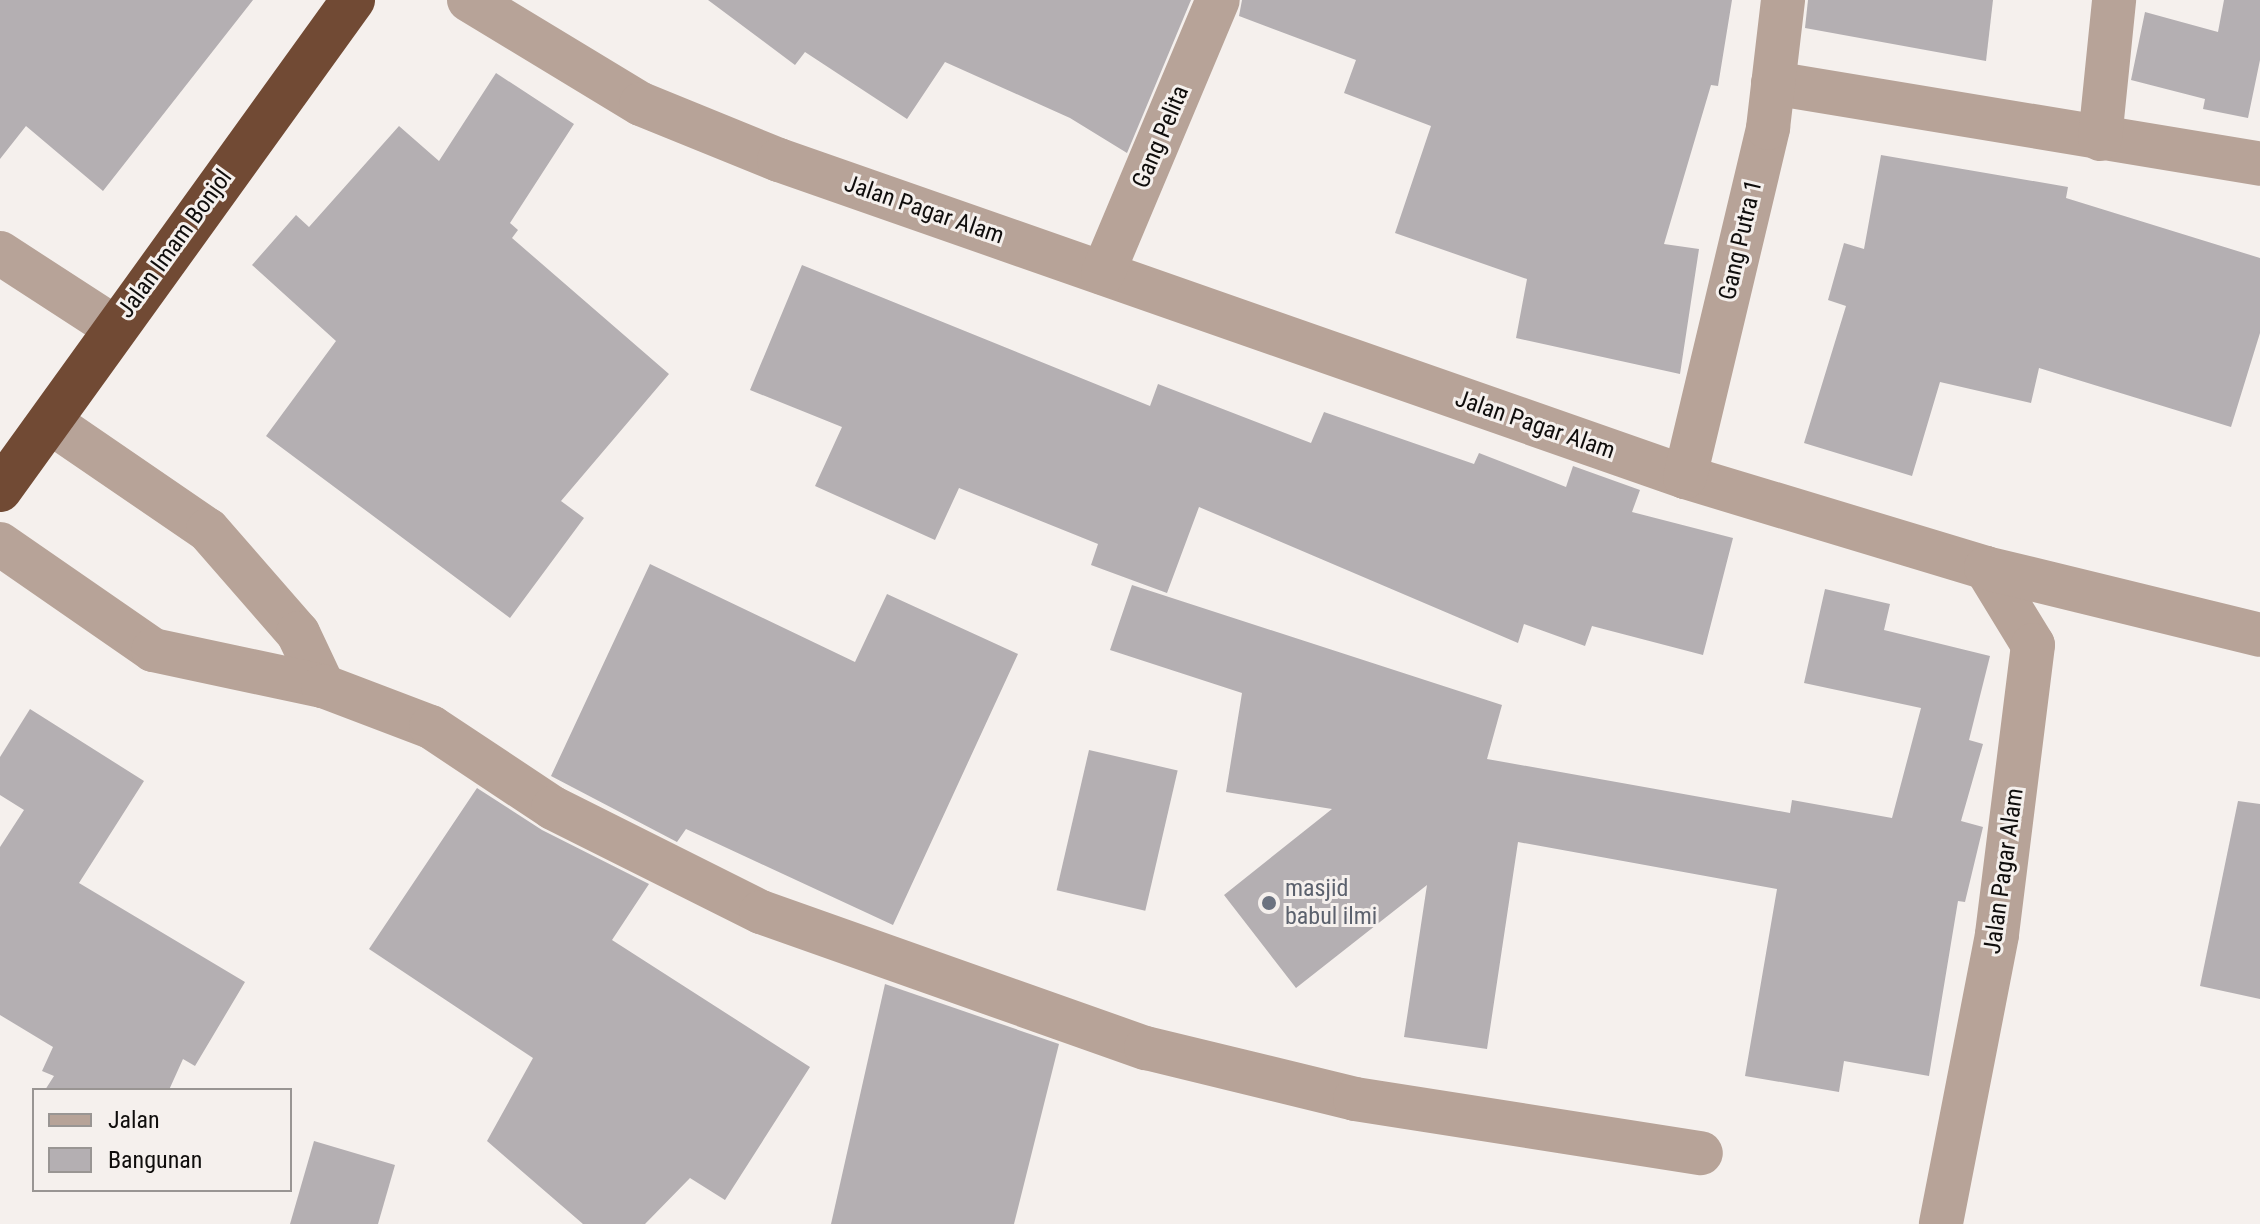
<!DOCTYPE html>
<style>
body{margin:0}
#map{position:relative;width:2260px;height:1224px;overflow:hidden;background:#f5f0ed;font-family:"Roboto Condensed",sans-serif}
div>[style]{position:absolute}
.building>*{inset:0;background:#b4afb2;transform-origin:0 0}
.minor>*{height:44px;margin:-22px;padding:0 22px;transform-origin:22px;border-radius:22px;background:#b7a398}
.highway>*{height:44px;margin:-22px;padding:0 22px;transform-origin:22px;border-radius:22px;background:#714a34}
.dots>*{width:22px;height:22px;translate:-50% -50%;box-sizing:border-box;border:4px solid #f5f0ed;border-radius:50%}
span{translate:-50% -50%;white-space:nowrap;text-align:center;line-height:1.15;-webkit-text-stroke:6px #f5f0ed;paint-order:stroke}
.street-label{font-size:24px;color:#0f0d0c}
.worship-label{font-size:24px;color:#5b616d}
.left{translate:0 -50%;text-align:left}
.legend{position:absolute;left:32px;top:1088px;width:260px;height:104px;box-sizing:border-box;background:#f5f0ed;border:2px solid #999593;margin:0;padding:10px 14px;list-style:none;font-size:24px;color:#0f0d0c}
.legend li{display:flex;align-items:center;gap:16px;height:40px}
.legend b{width:40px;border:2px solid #999593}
</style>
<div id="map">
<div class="building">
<i style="clip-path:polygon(0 0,253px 0,103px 191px,26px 126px,0 159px)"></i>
<i style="clip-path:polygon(708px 0,1191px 0,1127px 153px,1070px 118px,945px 62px,907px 119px,805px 52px,795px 65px)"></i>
<i style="clip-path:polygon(1242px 0,1732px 0,1718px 86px,1711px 85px,1664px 244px,1699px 249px,1680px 374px,1516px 338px,1527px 279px,1395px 233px,1431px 126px,1344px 93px,1356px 60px,1239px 16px)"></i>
<i style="clip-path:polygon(1808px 0,1993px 0,1986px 61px,1805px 28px)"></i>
<i style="clip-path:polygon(2224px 0,2260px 0,2260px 60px,2248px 118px,2203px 109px,2205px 99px,2131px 80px,2145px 12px,2218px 32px)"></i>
<i style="clip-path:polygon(496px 73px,574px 124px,510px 223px,518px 230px,512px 238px,669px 374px,561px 501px,584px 518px,510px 618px,266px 436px,336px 341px,252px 265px,296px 215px,309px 227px,399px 126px,439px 161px)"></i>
<i style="clip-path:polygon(1881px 155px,2068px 187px,2066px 198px,2260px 258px,2260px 333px,2231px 427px,2039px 368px,2031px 403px,1940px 382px,1912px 476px,1804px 443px,1846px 306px,1828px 300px,1844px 243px,1864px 249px)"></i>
<i style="clip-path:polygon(802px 265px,1150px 406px,1158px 384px,1311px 443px,1324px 412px,1474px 464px,1479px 453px,1566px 487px,1573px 466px,1640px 490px,1632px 512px,1733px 538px,1703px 655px,1592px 626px,1585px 646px,1524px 624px,1518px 643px,1199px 507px,1167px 593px,1091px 565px,1098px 544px,959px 488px,935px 540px,815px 486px,842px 427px,750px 390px)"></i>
<i style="clip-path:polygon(650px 564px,855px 662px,887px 594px,1018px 654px,893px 925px,686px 829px,677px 842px,551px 776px)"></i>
<i style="clip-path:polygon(1132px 585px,1502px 705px,1487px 759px,1790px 813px,1792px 800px,1892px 818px,1921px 708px,1804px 683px,1825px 589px,1890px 604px,1884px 630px,1990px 656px,1969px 740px,1983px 744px,1961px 821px,1983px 827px,1965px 902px,1958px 901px,1929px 1076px,1844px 1061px,1839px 1092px,1745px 1076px,1777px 889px,1518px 842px,1487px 1049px,1404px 1037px,1427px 885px,1296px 988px,1224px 895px,1332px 809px,1226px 792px,1242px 693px,1110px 650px)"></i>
<i style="clip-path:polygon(30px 709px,144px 781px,79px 883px,245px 982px,195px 1066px,183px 1059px,169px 1090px,45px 1090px,54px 1076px,42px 1071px,53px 1047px,0 1015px,0 847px,24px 810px,0 795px,0 757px)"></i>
<i style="left:1089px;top:750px;width:91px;height:144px;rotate:13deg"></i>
<i style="clip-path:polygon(477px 788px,542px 830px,649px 884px,612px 940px,810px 1067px,725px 1200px,690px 1178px,645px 1224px,583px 1224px,487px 1141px,533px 1058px,369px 949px)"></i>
<i style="clip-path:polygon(2238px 801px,2260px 804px,2260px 999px,2200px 986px)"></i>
<i style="clip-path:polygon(885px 984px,1059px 1044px,1014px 1224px,831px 1224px)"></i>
<i style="clip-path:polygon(314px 1141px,395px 1165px,378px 1224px,290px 1224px)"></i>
</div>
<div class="minor">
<i style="left:469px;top:0;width:201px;rotate:31.2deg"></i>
<i style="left:641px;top:104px;width:149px;rotate:22.1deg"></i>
<i style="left:779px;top:160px;width:960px;rotate:19.28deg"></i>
<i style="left:1685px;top:477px;width:314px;rotate:16.8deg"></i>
<i style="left:1986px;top:568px;width:90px;rotate:58.6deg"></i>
<i style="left:2033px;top:645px;width:292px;rotate:97.1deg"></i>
<i style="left:1997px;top:935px;width:294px;rotate:101deg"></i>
<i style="left:1773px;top:83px;width:494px;rotate:9.4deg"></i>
<i style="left:2100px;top:139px;width:140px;rotate:-84.2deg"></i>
<i style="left:0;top:253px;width:136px;rotate:33deg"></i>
<i style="left:1103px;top:273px;width:296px;rotate:-67.2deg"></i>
<i style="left:50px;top:422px;width:191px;rotate:34.4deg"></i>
<i style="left:208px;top:530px;width:137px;rotate:48.9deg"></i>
<i style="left:298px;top:633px;width:59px;rotate:64.7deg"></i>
<i style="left:1685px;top:477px;width:359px;rotate:-76.6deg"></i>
<i style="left:1768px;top:128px;width:129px;rotate:-83.3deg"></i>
<i style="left:0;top:544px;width:186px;rotate:34.7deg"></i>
<i style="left:153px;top:650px;width:174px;rotate:12deg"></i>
<i style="left:323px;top:686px;width:116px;rotate:20.8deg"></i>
<i style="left:431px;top:727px;width:146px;rotate:33.6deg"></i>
<i style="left:553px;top:808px;width:233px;rotate:26.6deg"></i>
<i style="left:761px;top:912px;width:408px;rotate:19.5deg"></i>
<i style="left:1146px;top:1048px;width:215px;rotate:13.7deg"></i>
<i style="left:1355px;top:1099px;width:350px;rotate:8.9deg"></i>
<i style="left:1986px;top:568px;width:282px;rotate:13.7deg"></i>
</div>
<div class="highway">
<i style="left:0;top:490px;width:604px;rotate:-54.23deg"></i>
</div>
<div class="dots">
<i style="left:1269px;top:903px;background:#6b7280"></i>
</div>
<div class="street-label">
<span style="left:1161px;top:137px;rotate:-67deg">Gang Pelita</span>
<span style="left:924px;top:210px;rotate:19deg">Jalan Pagar Alam</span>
<span style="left:1741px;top:240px;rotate:-77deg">Gang Putra 1</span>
<span style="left:175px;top:244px;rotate:-54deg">Jalan Imam Bonjol</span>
<span style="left:1535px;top:425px;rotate:19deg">Jalan Pagar Alam</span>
<span style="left:2004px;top:871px;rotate:-82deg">Jalan Pagar Alam</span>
</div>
<div class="worship-label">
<span class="left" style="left:1285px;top:903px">masjid<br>babul ilmi</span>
</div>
<ul class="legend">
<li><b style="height:10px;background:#b7a398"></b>Jalan</li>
<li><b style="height:22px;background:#b4afb2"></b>Bangunan</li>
</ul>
</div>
